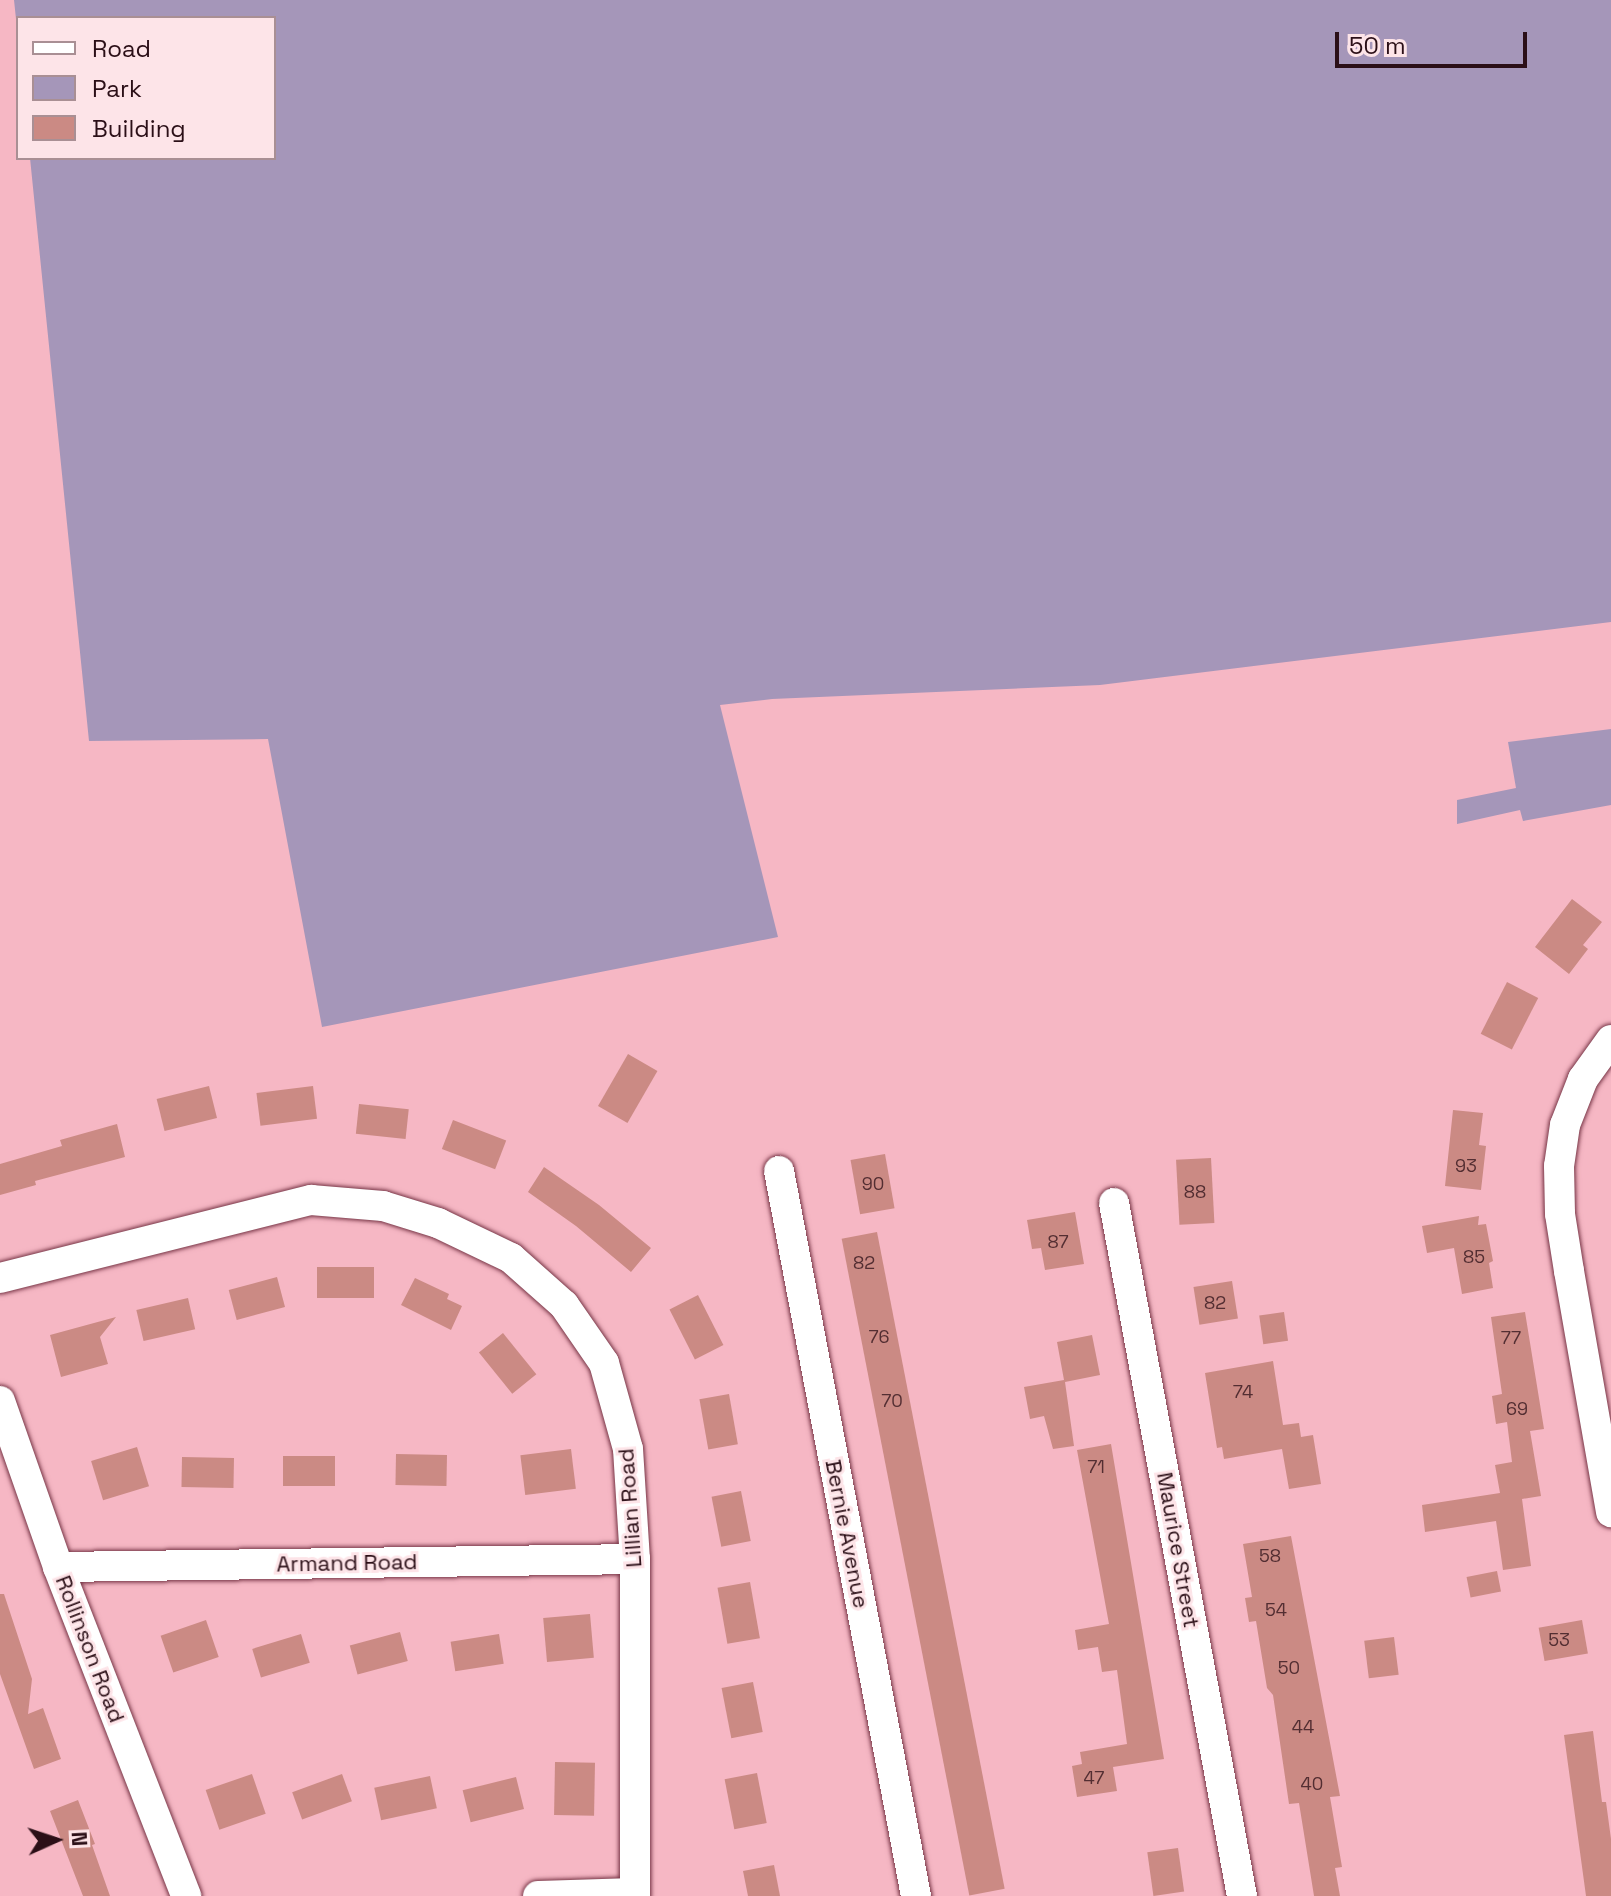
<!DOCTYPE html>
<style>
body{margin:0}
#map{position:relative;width:1611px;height:1896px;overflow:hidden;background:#f6b7c4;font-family:"Space Grotesk",sans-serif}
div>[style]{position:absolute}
.green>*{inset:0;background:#a596b9}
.building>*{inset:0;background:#cb8a84;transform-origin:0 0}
.roads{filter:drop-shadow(0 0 2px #783647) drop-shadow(0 0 2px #783647)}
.minor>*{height:30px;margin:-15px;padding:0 15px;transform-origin:15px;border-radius:15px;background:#fff}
span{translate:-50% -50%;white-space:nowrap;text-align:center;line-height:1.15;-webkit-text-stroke:6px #fde4e8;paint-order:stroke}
.number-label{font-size:18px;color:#532e32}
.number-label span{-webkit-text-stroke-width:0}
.street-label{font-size:22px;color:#2b0f17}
.legend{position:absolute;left:16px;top:16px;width:260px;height:144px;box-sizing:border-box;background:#fde4e8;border:2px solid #a98f94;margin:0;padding:10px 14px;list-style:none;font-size:24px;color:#2b0f17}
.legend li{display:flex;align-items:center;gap:16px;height:40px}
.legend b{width:40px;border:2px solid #a98f94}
.north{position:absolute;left:16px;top:1800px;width:80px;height:80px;-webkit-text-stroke:6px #fde4e8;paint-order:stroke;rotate:87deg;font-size:22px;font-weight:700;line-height:32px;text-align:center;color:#2b0f17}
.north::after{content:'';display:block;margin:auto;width:28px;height:36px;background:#2b0f17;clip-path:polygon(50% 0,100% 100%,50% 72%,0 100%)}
.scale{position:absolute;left:1335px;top:32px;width:192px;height:36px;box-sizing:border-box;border:4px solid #2b0f17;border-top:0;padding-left:10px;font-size:24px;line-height:28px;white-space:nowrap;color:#2b0f17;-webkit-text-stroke:6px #fde4e8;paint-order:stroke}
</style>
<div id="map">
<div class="green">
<i style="clip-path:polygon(14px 0,1611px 0,1611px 622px,1100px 685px,772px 699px,720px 705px,778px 937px,322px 1027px,268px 739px,89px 741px,30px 158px,274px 158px,274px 18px,18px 18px,18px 38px)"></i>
<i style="clip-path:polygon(1611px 729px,1611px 805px,1523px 821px,1520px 810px,1457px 824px,1457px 800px,1516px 788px,1508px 742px)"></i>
</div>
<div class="building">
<i style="clip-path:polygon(1572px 899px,1602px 922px,1583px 945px,1588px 949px,1569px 974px,1535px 947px)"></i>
<i style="left:1507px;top:982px;width:35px;height:58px;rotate:27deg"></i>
<i style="left:628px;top:1054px;width:34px;height:60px;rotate:30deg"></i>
<i style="left:209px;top:1086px;width:33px;height:54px;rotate:76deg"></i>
<i style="left:313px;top:1086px;width:33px;height:57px;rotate:83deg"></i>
<i style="left:359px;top:1104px;width:50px;height:30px;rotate:6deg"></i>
<i style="clip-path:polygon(1453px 1110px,1483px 1113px,1479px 1145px,1486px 1146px,1481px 1190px,1445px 1186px)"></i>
<i style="left:453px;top:1120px;width:57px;height:31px;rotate:21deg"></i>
<i style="clip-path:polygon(117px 1124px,125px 1157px,35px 1181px,36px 1185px,0 1195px,0 1164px,62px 1146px,60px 1140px)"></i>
<i style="left:885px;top:1154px;width:55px;height:35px;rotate:80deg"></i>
<i style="left:1211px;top:1158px;width:65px;height:35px;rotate:87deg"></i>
<i style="clip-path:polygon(544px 1167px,599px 1205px,651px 1248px,631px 1272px,576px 1226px,528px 1192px)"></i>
<i style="clip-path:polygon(1075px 1212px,1084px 1264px,1045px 1270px,1041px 1248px,1032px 1249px,1027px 1220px)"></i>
<i style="clip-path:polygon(1479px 1216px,1478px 1225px,1486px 1224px,1493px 1261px,1489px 1263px,1493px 1288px,1462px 1294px,1454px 1248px,1427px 1253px,1422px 1226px)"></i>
<i style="left:877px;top:1232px;width:669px;height:36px;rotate:79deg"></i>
<i style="left:317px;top:1267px;width:57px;height:31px"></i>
<i style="left:277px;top:1277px;width:31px;height:50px;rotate:75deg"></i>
<i style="clip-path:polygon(415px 1278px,449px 1294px,447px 1299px,462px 1306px,451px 1330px,401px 1305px)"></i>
<i style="left:1232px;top:1281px;width:38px;height:39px;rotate:81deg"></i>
<i style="left:698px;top:1295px;width:56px;height:32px;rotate:63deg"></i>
<i style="left:188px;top:1298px;width:32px;height:53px;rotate:77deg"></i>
<i style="left:1284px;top:1312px;width:29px;height:25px;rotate:82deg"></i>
<i style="clip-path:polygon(1525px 1312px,1544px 1429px,1530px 1431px,1541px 1496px,1522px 1499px,1531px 1566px,1503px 1570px,1496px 1521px,1425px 1532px,1422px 1505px,1500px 1493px,1495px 1465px,1512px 1462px,1507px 1422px,1496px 1424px,1492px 1396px,1502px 1394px,1491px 1317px)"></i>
<i style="clip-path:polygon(116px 1317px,100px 1337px,108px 1364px,61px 1377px,50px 1335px)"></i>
<i style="left:503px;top:1333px;width:53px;height:31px;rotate:51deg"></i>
<i style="clip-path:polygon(1092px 1335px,1100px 1375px,1065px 1382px,1074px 1446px,1053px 1449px,1044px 1416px,1030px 1419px,1024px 1387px,1064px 1380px,1057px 1342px)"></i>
<i style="clip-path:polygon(1273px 1361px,1283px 1425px,1299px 1423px,1301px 1437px,1313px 1435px,1321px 1484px,1289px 1489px,1282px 1449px,1224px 1459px,1222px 1447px,1217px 1448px,1205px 1373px)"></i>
<i style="left:729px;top:1394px;width:51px;height:30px;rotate:80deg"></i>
<i style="clip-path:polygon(1111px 1444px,1164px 1759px,1113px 1767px,1117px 1791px,1077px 1797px,1072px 1766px,1082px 1764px,1080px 1752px,1127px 1744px,1117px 1670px,1102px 1672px,1098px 1647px,1078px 1650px,1075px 1630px,1109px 1624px,1077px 1450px)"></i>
<i style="left:137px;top:1447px;width:41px;height:48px;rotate:73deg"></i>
<i style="left:571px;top:1449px;width:40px;height:51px;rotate:83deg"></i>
<i style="left:396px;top:1454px;width:51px;height:31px;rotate:1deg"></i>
<i style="left:335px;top:1456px;width:30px;height:52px;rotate:90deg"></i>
<i style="left:182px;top:1457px;width:52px;height:30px;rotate:1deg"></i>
<i style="left:741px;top:1491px;width:51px;height:30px;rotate:79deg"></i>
<i style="clip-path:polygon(1291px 1536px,1340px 1796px,1330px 1797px,1342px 1867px,1335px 1868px,1340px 1896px,1314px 1896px,1299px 1803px,1289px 1804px,1273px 1695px,1267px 1688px,1256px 1621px,1249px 1622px,1245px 1598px,1252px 1597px,1243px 1544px)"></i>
<i style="left:1497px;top:1571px;width:21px;height:31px;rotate:79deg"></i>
<i style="left:750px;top:1582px;width:57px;height:33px;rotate:80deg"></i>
<i style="clip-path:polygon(0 1594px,4px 1594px,32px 1679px,28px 1714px,43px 1708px,61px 1759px,34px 1769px,0 1674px)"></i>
<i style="left:590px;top:1614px;width:44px;height:47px;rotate:85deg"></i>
<i style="left:206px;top:1620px;width:39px;height:48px;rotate:71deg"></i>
<i style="left:1582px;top:1620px;width:34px;height:44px;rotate:80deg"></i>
<i style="left:400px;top:1632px;width:30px;height:52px;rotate:75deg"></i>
<i style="left:301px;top:1634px;width:30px;height:51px;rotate:73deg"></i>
<i style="left:499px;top:1634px;width:30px;height:49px;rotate:81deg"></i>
<i style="left:1394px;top:1637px;width:38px;height:30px;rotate:83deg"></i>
<i style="left:753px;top:1682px;width:51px;height:32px;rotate:79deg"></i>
<i style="clip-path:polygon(1593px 1731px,1602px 1802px,1606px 1802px,1611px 1839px,1611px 1896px,1586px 1896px,1564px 1735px)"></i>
<i style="left:555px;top:1762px;width:40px;height:53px;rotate:1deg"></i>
<i style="left:757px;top:1773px;width:51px;height:33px;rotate:79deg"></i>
<i style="left:252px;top:1774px;width:42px;height:49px;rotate:71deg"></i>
<i style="left:342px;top:1774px;width:29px;height:53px;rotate:70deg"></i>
<i style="left:430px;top:1776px;width:33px;height:57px;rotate:78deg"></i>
<i style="left:516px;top:1777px;width:33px;height:55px;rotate:76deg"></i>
<i style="clip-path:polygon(78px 1800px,95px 1844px,92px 1845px,110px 1896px,83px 1896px,50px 1811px)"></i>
<i style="left:1178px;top:1848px;width:44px;height:31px;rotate:82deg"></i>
<i style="clip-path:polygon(774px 1865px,780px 1896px,748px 1896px,743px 1871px)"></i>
</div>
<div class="roads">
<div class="minor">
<i style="left:1611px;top:1040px;width:48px;rotate:125.7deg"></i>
<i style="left:1583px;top:1079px;width:49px;rotate:111.4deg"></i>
<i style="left:1565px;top:1125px;width:41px;rotate:98.3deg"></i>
<i style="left:1559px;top:1166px;width:48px;rotate:88.8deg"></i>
<i style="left:1560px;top:1214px;width:58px;rotate:81deg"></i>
<i style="left:1569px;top:1271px;width:245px;rotate:80.1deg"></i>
<i style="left:779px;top:1171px;width:738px;rotate:79.3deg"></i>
<i style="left:1114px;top:1203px;width:705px;rotate:79.54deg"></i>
<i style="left:0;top:1278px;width:321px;rotate:-14.1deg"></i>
<i style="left:311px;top:1200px;width:72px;rotate:4.8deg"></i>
<i style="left:383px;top:1206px;width:58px;rotate:17.2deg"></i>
<i style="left:438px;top:1223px;width:81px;rotate:25.6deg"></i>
<i style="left:511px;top:1258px;width:71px;rotate:41.6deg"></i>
<i style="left:564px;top:1305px;width:70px;rotate:55.4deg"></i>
<i style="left:604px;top:1363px;width:89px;rotate:74.4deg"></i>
<i style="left:628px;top:1449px;width:110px;rotate:86.4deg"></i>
<i style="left:635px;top:1559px;width:337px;rotate:90deg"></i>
<i style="left:0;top:1401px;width:176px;rotate:70.7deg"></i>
<i style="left:58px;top:1567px;width:353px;rotate:68.7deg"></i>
<i style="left:58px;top:1567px;width:577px;rotate:-0.79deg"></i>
<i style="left:538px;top:1896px;width:97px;rotate:-1.8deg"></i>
</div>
</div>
<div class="number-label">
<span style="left:1466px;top:1166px">93</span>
<span style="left:873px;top:1184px">90</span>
<span style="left:1195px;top:1192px">88</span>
<span style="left:1058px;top:1242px">87</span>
<span style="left:1474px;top:1257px">85</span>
<span style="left:864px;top:1263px">82</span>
<span style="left:1215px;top:1303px">82</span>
<span style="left:879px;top:1337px">76</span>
<span style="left:1511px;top:1338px">77</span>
<span style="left:1243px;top:1392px">74</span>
<span style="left:892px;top:1401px">70</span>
<span style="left:1517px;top:1409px">69</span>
<span style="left:1096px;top:1467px">71</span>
<span style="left:1270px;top:1556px">58</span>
<span style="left:1276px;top:1610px">54</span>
<span style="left:1559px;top:1640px">53</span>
<span style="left:1289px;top:1668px">50</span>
<span style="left:1303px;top:1727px">44</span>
<span style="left:1094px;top:1778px">47</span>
<span style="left:1312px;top:1784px">40</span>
</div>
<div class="street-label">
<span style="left:630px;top:1508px;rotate:-94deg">Lillian Road</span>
<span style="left:847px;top:1534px;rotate:79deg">Bernie Avenue</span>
<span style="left:1178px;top:1550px;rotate:80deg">Maurice Street</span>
<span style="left:347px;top:1563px;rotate:-1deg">Armand Road</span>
<span style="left:90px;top:1649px;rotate:69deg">Rollinson Road</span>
</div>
<ul class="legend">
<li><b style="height:10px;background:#fff"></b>Road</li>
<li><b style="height:22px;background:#a596b9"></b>Park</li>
<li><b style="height:22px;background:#cb8a84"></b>Building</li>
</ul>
<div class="north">N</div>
<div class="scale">50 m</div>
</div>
